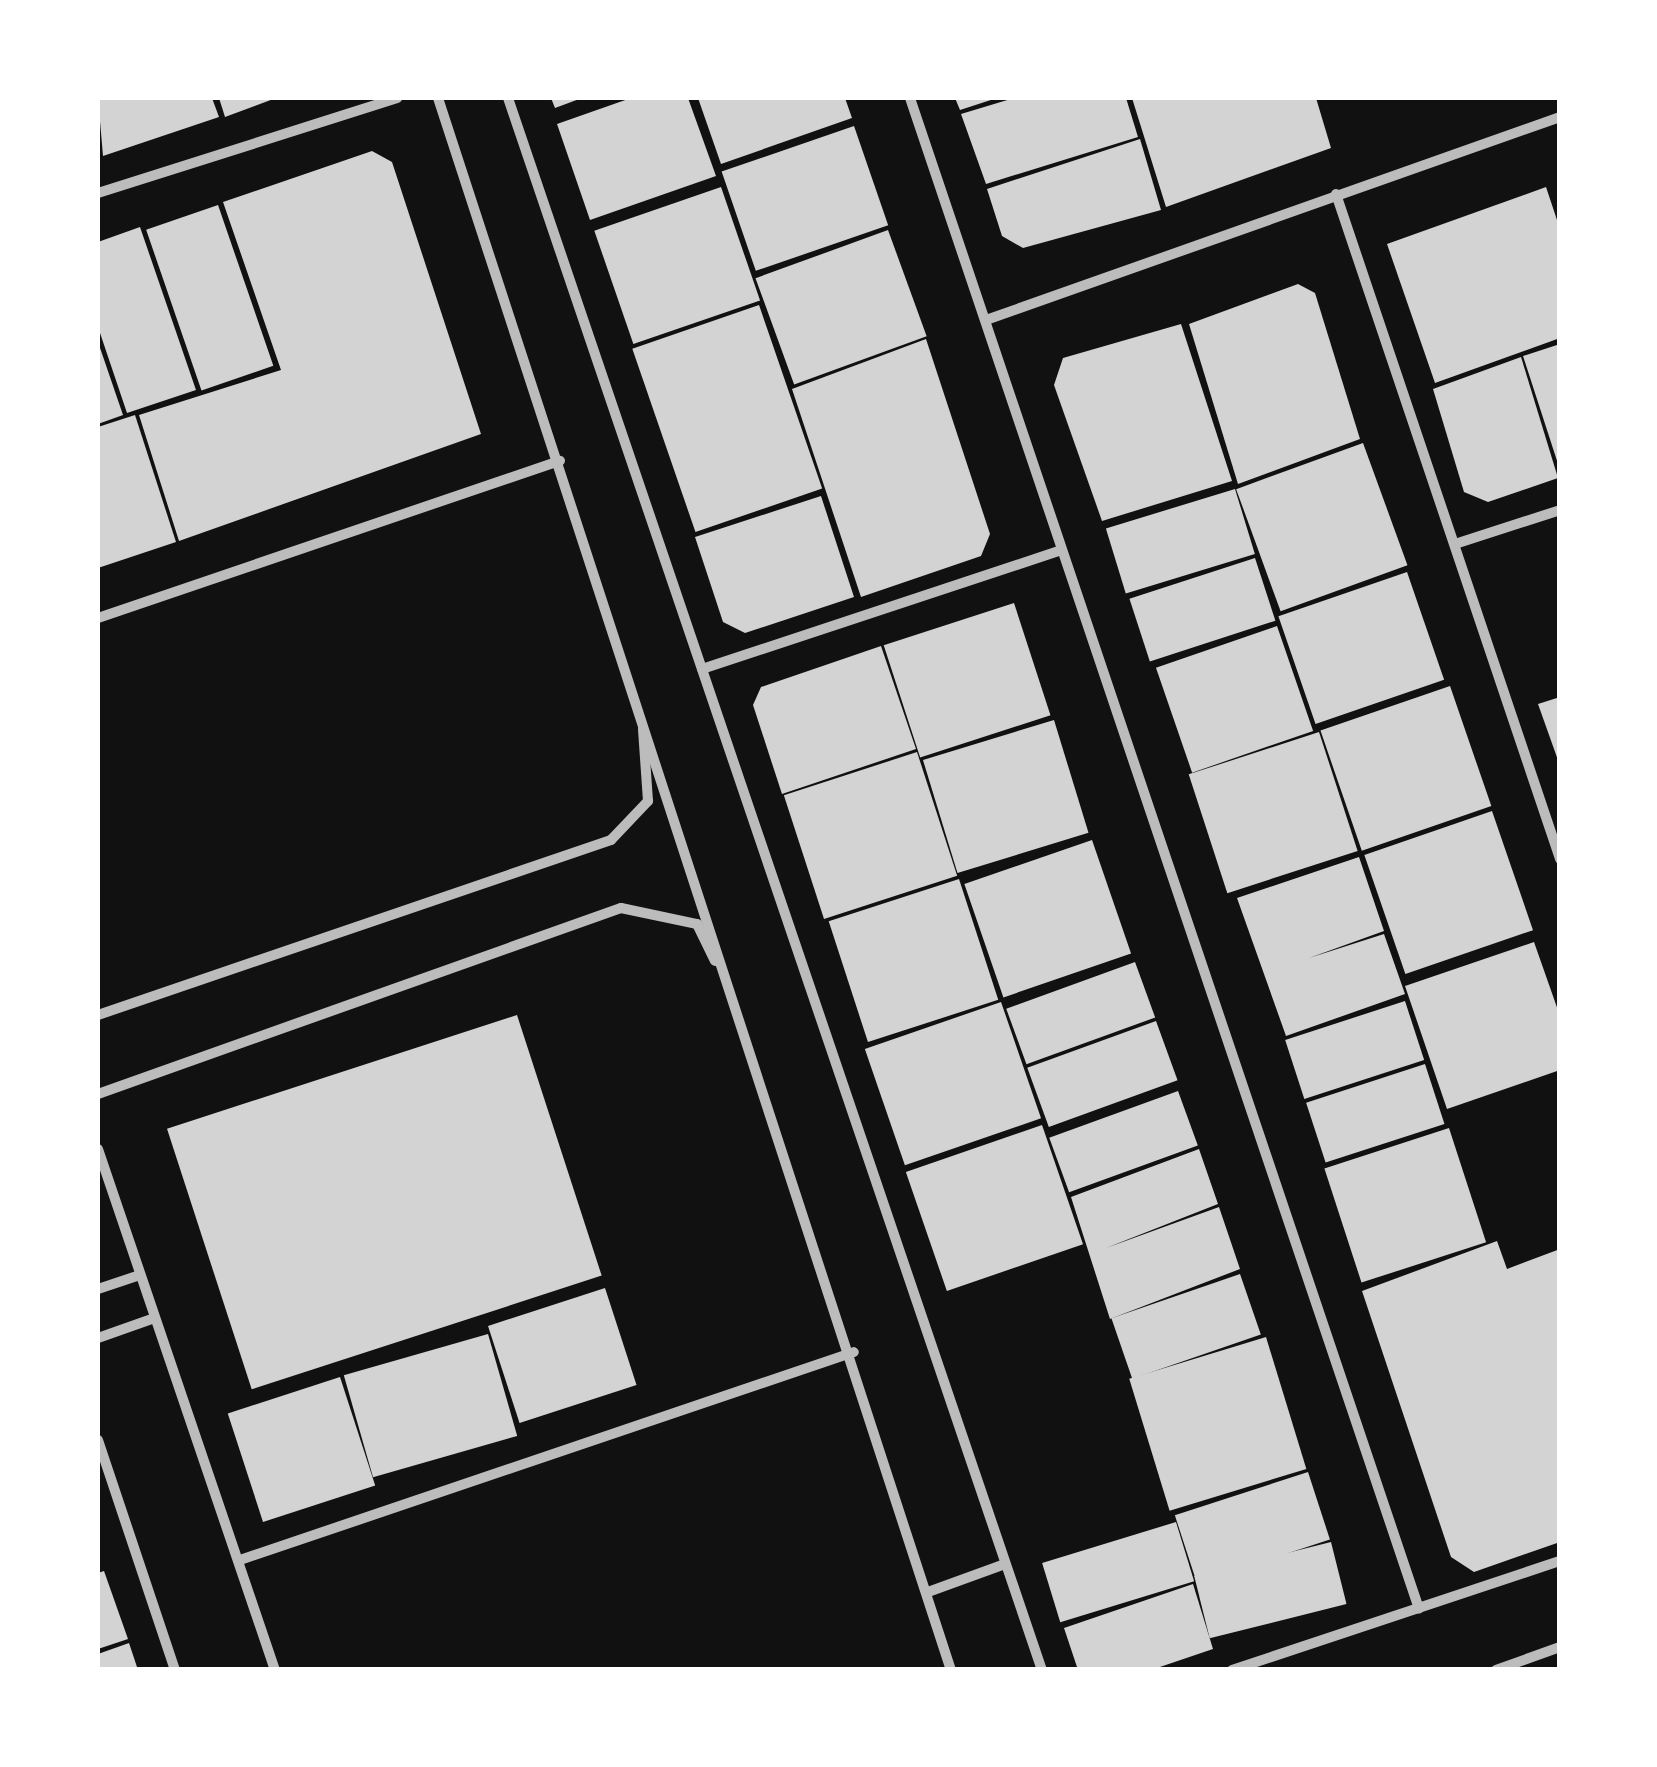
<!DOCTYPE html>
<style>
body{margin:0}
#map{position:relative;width:1657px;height:1767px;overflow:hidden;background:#111;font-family:"Titillium Web",sans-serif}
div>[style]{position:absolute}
.building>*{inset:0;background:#d3d3d3;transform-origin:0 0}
.minor>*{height:10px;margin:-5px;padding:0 5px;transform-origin:5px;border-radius:5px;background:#bcbcbc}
span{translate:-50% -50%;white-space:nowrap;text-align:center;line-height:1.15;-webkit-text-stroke:8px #fff;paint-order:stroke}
.frame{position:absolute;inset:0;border:100px solid #fff;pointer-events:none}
</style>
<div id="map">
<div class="building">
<i style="clip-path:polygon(98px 98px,212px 98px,219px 117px,103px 156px)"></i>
<i style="clip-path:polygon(219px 98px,276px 98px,225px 117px)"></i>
<i style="clip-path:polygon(551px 98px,582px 98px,555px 108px)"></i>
<i style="clip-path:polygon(631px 98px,688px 98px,716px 176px,590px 220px,557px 124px)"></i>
<i style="clip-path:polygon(698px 98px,845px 98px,852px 118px,721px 164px)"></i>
<i style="clip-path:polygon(955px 98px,997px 98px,960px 110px)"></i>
<i style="clip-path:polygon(1014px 98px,1126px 98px,1138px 137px,986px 184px,961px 114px)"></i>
<i style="clip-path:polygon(1132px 98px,1316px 98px,1331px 148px,1166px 207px)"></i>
<i style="left:854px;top:126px;width:105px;height:140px;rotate:71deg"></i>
<i style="clip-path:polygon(1140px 139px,1161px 210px,1023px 248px,1002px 236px,987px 189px)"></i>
<i style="clip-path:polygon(372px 151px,392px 162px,481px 434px,179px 541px,139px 415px,281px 370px,223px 202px)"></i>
<i style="left:721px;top:187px;width:120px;height:134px;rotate:71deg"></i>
<i style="clip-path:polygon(1546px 187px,1560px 229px,1560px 338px,1435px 383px,1387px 244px)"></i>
<i style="left:218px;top:205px;width:170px;height:76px;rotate:71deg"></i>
<i style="clip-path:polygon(140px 227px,196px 390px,127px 413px,98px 327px,98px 242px)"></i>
<i style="left:888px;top:230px;width:113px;height:141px;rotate:70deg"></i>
<i style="clip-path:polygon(1298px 284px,1315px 293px,1360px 439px,1238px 484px,1189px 324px)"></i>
<i style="left:759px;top:305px;width:194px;height:134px;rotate:71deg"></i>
<i style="clip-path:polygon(1181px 324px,1232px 481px,1102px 521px,1054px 385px,1063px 358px)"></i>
<i style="clip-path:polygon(926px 339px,990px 534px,981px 556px,861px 597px,792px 389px)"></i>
<i style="clip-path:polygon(98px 342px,123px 415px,98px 424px)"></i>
<i style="clip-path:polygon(1560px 344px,1560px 467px,1559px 467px,1523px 356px)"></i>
<i style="clip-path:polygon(1521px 357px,1558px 478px,1488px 502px,1464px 492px,1433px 389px)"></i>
<i style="clip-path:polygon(135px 415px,176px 542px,98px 568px,98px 427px)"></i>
<i style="left:1363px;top:443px;width:130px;height:135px;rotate:70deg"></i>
<i style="left:1235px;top:489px;width:68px;height:135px;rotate:73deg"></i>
<i style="clip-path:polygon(821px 496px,854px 597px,745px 633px,723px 622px,695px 537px)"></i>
<i style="left:1255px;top:558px;width:66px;height:132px;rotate:72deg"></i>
<i style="left:1407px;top:572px;width:114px;height:136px;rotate:71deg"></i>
<i style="left:1014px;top:603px;width:118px;height:137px;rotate:72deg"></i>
<i style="left:1277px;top:626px;width:111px;height:128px;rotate:71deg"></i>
<i style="clip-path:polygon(881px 646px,916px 749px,782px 794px,753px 705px,761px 687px)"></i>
<i style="left:1450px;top:686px;width:127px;height:137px;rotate:71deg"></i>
<i style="clip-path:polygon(1560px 697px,1560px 763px,1559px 763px,1538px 704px)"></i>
<i style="left:1054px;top:720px;width:118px;height:137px;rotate:73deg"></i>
<i style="left:1319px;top:732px;width:125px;height:137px;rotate:72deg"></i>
<i style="left:917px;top:752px;width:130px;height:140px;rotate:72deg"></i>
<i style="left:1492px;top:811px;width:126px;height:135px;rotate:71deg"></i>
<i style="left:1092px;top:840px;width:120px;height:135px;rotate:71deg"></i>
<i style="clip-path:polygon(1359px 857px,1384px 931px,1309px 958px,1384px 934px,1405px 994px,1286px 1036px,1237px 898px)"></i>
<i style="left:959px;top:879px;width:127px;height:137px;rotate:72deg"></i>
<i style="clip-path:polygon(1534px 942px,1560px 1016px,1560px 1070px,1447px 1109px,1405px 986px)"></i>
<i style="left:1135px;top:962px;width:59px;height:137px;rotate:70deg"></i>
<i style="left:1405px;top:1001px;width:62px;height:126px;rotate:72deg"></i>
<i style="left:1001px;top:1002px;width:123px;height:144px;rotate:71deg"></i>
<i style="left:517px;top:1015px;width:274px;height:368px;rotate:72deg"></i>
<i style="left:1156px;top:1021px;width:63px;height:137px;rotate:70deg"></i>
<i style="left:1425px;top:1064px;width:63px;height:125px;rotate:72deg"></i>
<i style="left:1178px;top:1091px;width:58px;height:137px;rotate:70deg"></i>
<i style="left:1042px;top:1125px;width:126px;height:144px;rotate:71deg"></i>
<i style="left:1449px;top:1128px;width:120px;height:131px;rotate:72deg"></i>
<i style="clip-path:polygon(1199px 1149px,1218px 1204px,1106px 1248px,1219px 1207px,1240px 1269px,1110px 1319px,1071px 1197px)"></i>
<i style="clip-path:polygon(1497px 1241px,1507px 1269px,1560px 1249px,1560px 1542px,1474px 1572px,1451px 1557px,1362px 1291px)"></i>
<i style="left:1240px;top:1274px;width:64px;height:136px;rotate:71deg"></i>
<i style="left:605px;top:1288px;width:102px;height:123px;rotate:72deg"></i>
<i style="left:488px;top:1334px;width:106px;height:150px;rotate:74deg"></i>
<i style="left:1266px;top:1337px;width:138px;height:143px;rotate:73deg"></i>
<i style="left:340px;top:1377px;width:114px;height:118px;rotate:72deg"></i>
<i style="left:1308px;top:1472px;width:71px;height:140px;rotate:72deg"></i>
<i style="left:1176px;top:1522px;width:62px;height:140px;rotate:73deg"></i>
<i style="left:1331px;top:1542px;width:64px;height:141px;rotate:76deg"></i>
<i style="clip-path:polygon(104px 1571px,128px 1639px,98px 1649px,98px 1573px)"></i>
<i style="clip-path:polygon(1193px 1584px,1213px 1649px,1151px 1670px,1078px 1670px,1064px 1628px)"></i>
<i style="clip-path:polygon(129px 1643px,138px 1670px,98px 1670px,98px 1654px)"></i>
</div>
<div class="minor">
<i style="left:438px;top:98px;width:1654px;rotate:71.93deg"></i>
<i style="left:508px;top:98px;width:1660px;rotate:71.24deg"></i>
<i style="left:910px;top:98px;width:1594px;rotate:71.38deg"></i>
<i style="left:98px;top:193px;width:314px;rotate:-17.6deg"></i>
<i style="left:1336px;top:194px;width:702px;rotate:71.38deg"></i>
<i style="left:986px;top:320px;width:609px;rotate:-19.48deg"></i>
<i style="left:1455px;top:544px;width:110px;rotate:-17.9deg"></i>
<i style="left:98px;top:618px;width:488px;rotate:-18.8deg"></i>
<i style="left:702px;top:669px;width:378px;rotate:-18.3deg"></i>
<i style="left:98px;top:1015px;width:542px;rotate:-18.84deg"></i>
<i style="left:611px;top:840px;width:54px;rotate:-46.5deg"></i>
<i style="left:648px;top:801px;width:72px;rotate:-94deg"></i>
<i style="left:98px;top:1094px;width:555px;rotate:-19.58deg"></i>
<i style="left:621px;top:908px;width:78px;rotate:11.9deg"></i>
<i style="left:697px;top:924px;width:41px;rotate:64.1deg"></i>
<i style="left:98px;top:1149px;width:550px;rotate:71.24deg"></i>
<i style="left:98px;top:1289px;width:41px;rotate:-18.4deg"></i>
<i style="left:98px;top:1338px;width:57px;rotate:-19.4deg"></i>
<i style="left:98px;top:1440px;width:243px;rotate:71.5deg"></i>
<i style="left:240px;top:1560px;width:648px;rotate:-18.71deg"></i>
<i style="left:928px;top:1592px;width:82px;rotate:-20deg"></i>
<i style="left:1232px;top:1670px;width:346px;rotate:-18.4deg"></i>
<i style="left:1496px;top:1670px;width:68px;rotate:-19.8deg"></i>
</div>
<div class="frame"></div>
</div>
